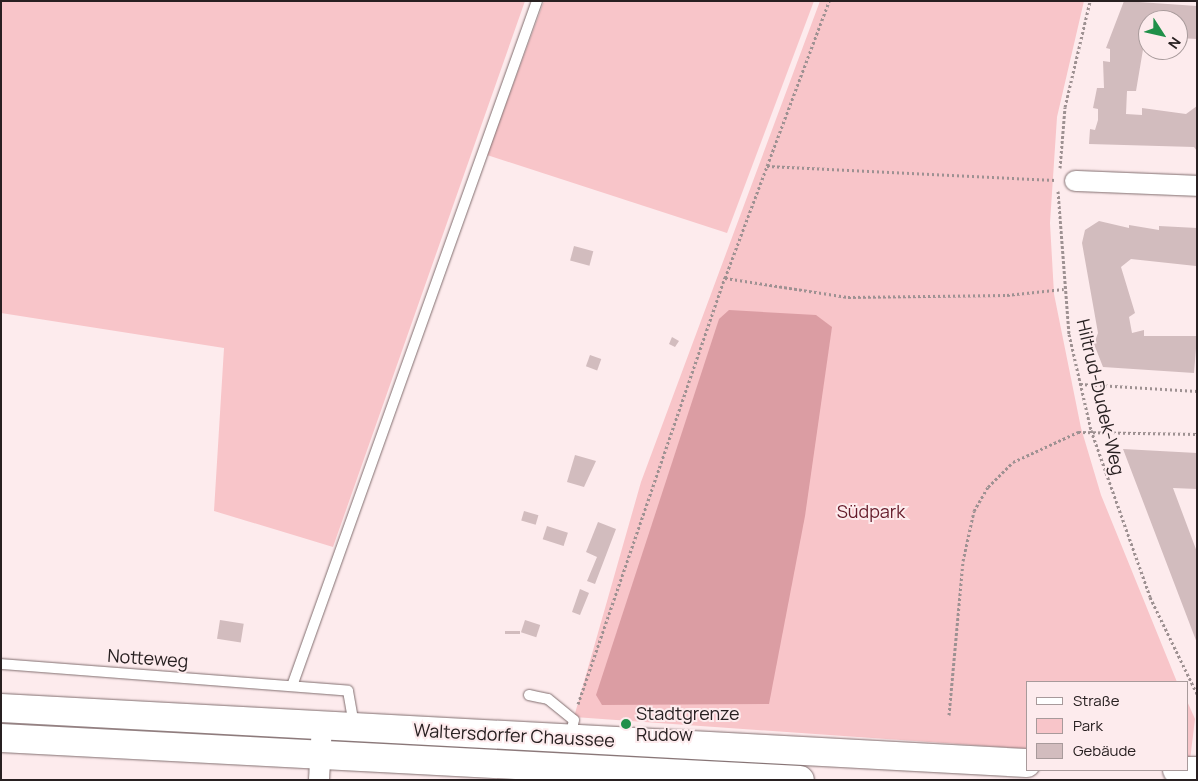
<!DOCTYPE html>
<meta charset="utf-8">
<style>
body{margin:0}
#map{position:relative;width:1198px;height:781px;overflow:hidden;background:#fdebed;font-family:Manrope,sans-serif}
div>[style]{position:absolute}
.green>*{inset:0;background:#f8c5c9}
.forest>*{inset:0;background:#db9da3}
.building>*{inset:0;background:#d2bcbe;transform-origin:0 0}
.path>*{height:3px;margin-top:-1.5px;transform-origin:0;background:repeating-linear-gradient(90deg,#9e9192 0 2.5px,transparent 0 5px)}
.roads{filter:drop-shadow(0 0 1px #816e6f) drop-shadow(0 0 1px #816e6f)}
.service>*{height:10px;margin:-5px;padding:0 5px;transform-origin:5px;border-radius:5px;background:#fff}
.minor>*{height:20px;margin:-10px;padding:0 10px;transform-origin:10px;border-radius:10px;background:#fff}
.secondary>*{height:28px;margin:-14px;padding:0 14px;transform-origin:14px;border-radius:14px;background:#fff}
.dots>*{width:14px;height:14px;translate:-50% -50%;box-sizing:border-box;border:2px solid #fdebed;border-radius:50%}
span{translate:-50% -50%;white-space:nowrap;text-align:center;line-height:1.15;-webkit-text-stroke:4px #fdebed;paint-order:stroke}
.street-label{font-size:18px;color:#282021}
.park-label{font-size:18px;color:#651b2a}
.poi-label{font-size:18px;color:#282021}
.left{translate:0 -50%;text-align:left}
.frame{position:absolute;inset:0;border:2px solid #282021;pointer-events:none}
.legend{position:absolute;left:1026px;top:681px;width:162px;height:90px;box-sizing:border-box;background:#fdebed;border:1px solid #a89a9b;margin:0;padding:6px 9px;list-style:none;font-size:15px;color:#282021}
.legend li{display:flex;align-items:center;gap:10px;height:25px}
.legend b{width:25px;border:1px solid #a89a9b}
.north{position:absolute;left:1138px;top:10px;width:50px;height:50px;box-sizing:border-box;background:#fdebed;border:1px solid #a89a9b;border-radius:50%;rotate:125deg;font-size:14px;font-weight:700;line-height:20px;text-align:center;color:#282021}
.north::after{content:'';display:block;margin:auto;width:18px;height:22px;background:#209049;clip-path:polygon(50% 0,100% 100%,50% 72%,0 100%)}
</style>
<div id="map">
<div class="green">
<i style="clip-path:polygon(1px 1px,525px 1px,333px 547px,214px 511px,224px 348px,1px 313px)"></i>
<i style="clip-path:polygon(544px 1px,814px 1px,727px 233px,487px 155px)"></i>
<i style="clip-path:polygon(820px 1px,1084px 1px,1057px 117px,1050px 223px,1054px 294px,1081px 428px,1101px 495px,1177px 682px,1027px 682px,1027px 749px,574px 717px,641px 482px)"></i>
<i style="clip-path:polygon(1187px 701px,1195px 719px,1190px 760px,1187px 760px)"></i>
</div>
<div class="forest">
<i style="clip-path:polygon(729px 310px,816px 315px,832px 327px,805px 516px,769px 704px,602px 705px,596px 695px,719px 319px)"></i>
</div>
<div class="building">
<i style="clip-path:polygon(1124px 1px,1197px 6px,1197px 39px,1178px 38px,1178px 20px,1148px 20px,1136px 91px,1127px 91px,1126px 114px,1142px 115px,1142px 108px,1186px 114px,1197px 106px,1197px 151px,1194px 147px,1089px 144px,1090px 129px,1095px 130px,1098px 120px,1098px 109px,1093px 108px,1097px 88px,1104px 88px,1103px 61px,1110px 62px,1110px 49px,1106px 48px)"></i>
<i style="clip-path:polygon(1099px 221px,1129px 228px,1129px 225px,1159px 230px,1159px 226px,1197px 228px,1196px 266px,1131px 259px,1121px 267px,1135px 313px,1129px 317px,1132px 333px,1144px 330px,1144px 336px,1197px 336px,1194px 373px,1103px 367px,1094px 344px,1098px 333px,1082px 243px,1085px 230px)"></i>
<i style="left:574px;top:246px;width:20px;height:15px;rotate:15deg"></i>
<i style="clip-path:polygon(672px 337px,679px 341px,675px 347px,669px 344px)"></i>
<i style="left:590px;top:355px;width:12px;height:12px;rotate:20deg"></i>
<i style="clip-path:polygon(1123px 449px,1197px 453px,1197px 489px,1173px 488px,1197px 552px,1197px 643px)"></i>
<i style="clip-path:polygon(575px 455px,596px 461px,584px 487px,567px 482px)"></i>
<i style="left:524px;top:511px;width:15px;height:10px;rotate:16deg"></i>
<i style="clip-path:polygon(598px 522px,616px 529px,595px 584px,587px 581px,597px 557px,586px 552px)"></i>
<i style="left:547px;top:526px;width:22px;height:14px;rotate:18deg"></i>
<i style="clip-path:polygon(580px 589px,589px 593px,580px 615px,572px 612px)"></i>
<i style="left:220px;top:620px;width:24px;height:19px;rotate:9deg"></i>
<i style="left:525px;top:620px;width:16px;height:13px;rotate:18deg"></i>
<i style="left:520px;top:631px;width:3px;height:15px;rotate:90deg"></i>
</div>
<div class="path">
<i style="left:767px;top:166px;width:289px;rotate:2.8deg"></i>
<i style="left:1060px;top:168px;width:61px;rotate:-85.3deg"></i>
<i style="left:1065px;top:107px;width:109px;rotate:-76.7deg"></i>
<i style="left:1058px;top:191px;width:143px;rotate:85.6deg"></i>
<i style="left:1069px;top:334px;width:98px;rotate:77.1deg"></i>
<i style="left:1091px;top:430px;width:177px;rotate:70.5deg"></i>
<i style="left:1150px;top:597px;width:108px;rotate:64.1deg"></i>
<i style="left:725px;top:278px;width:124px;rotate:8.8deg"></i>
<i style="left:848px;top:297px;width:159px;rotate:-0.7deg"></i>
<i style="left:1007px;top:295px;width:57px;rotate:-6deg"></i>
<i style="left:1080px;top:384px;width:117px;rotate:3.4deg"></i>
<i style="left:578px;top:704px;width:451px;rotate:-71deg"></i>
<i style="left:725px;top:278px;width:296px;rotate:-69.4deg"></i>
<i style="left:949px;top:715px;width:155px;rotate:-84.8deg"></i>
<i style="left:963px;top:561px;width:51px;rotate:-77.6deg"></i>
<i style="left:974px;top:511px;width:28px;rotate:-60deg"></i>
<i style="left:988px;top:487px;width:35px;rotate:-45deg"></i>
<i style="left:1013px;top:462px;width:72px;rotate:-24.8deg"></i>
<i style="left:1078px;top:432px;width:119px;rotate:1deg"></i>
</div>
<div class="roads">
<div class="service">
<i style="left:1px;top:664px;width:348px;rotate:4.4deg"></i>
<i style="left:348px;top:691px;width:36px;rotate:80deg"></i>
<i style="left:292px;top:686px;width:727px;rotate:-70.32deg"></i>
<i style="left:529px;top:695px;width:19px;rotate:12deg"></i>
<i style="left:548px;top:699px;width:33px;rotate:39deg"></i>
<i style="left:574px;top:720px;width:18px;rotate:103deg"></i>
</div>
<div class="minor">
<i style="left:1075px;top:181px;width:122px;rotate:2.3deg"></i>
<i style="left:319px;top:780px;width:55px;rotate:-86.9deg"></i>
</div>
<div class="secondary">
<i style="left:1px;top:708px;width:1027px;rotate:3.07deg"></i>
<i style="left:1px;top:738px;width:800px;rotate:3.01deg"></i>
<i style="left:1177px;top:770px;width:20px;rotate:3deg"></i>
</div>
</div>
<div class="dots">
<i style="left:626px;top:724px;background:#209049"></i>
</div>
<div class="street-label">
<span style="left:1101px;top:397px;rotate:77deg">Hiltrud-Dudek-Weg</span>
<span style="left:148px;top:658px;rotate:4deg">Notteweg</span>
<span style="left:514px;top:735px;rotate:3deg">Waltersdorfer Chaussee</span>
</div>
<div class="park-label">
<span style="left:871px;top:511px">Südpark</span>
</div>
<div class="poi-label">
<span class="left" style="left:636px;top:724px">Stadtgrenze<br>Rudow</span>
</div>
<div class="frame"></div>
<ul class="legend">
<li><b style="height:6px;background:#fff"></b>Straße</li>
<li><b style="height:14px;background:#f8c5c9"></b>Park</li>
<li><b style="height:14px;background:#d2bcbe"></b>Gebäude</li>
</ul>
<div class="north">N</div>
</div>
